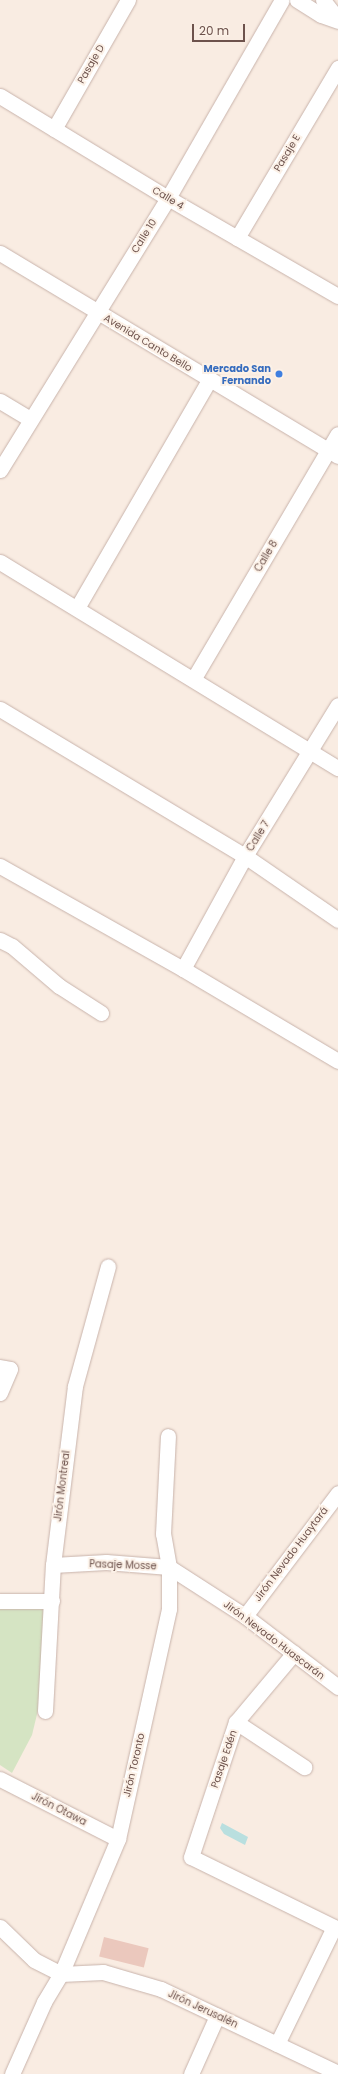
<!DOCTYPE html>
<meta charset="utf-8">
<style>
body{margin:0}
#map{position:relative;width:338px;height:2074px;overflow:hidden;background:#f9ece2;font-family:Poppins,sans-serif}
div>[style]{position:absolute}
.green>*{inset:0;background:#d5e4c3}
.water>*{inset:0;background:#b9dfdf}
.building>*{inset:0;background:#ebc8bd;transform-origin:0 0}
.roads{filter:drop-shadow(0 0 1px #c8b3ab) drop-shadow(0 0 1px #c8b3ab)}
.minor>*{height:15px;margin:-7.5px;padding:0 7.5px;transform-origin:7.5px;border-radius:7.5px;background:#fff}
.dots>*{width:11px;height:11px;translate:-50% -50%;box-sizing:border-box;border:2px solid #fcf1e7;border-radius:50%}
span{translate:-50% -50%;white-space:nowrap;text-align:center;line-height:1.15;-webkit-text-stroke:4px #fcf1e7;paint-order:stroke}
.street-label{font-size:10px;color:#6d524c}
.shop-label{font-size:10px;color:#366cbe;font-weight:700}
.right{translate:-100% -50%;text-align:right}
.scale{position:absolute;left:192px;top:24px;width:53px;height:18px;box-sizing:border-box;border:2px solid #6d524c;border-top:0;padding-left:5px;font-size:12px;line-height:14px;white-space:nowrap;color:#6d524c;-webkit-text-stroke:3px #fcf1e7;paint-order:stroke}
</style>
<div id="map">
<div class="green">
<i style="clip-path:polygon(0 1606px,45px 1606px,39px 1706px,32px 1735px,12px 1773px,0 1765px)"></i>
</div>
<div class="water">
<i style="clip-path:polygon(222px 1823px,248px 1837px,245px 1845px,224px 1834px,220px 1828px)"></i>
</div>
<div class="building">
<i style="left:104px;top:1937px;width:46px;height:20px;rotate:14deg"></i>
</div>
<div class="roads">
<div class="minor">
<i style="left:297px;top:0;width:28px;rotate:32deg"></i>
<i style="left:321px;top:15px;width:18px;rotate:19deg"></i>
<i style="left:323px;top:0;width:24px;rotate:52deg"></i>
<i style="left:0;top:96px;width:197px;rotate:31.3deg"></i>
<i style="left:168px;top:198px;width:196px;rotate:30deg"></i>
<i style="left:54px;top:129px;width:149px;rotate:-60.2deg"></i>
<i style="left:237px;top:238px;width:198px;rotate:-59.3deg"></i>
<i style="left:0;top:253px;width:394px;rotate:31deg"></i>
<i style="left:0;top:401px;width:35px;rotate:31deg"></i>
<i style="left:0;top:470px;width:320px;rotate:-58.3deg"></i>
<i style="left:168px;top:198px;width:228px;rotate:-60.1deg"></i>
<i style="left:0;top:562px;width:396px;rotate:31.4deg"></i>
<i style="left:77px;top:608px;width:265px;rotate:-59.9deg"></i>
<i style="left:194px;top:678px;width:283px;rotate:-59.5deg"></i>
<i style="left:0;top:709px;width:286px;rotate:31deg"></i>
<i style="left:245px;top:856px;width:113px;rotate:34.5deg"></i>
<i style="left:0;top:866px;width:210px;rotate:29.4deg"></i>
<i style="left:183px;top:969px;width:180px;rotate:30.7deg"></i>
<i style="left:0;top:940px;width:13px;rotate:27deg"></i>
<i style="left:12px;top:946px;width:62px;rotate:40.4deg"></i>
<i style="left:59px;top:986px;width:50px;rotate:32.7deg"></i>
<i style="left:183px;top:969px;width:129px;rotate:-61.2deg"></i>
<i style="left:245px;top:856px;width:177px;rotate:-58.4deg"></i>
<i style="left:0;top:1367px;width:10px;rotate:11deg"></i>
<i style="left:10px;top:1369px;width:26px;rotate:113deg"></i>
<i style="left:53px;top:1565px;width:53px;rotate:-3.2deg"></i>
<i style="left:106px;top:1562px;width:63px;rotate:4.5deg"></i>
<i style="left:169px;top:1567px;width:90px;rotate:32.8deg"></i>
<i style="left:245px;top:1616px;width:117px;rotate:37.4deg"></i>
<i style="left:0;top:1601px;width:52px"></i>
<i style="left:245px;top:1616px;width:154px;rotate:-52.9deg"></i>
<i style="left:45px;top:1711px;width:146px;rotate:-86.9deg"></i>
<i style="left:53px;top:1565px;width:180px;rotate:-83deg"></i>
<i style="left:75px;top:1386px;width:124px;rotate:-74.6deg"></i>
<i style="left:236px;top:1722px;width:82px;rotate:33.5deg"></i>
<i style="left:0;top:1779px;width:132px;rotate:27deg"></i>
<i style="left:0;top:1927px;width:47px;rotate:44.1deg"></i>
<i style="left:34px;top:1960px;width:30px;rotate:27deg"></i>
<i style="left:61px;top:1974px;width:42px;rotate:-2.7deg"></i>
<i style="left:103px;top:1972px;width:60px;rotate:16.3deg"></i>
<i style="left:161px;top:1989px;width:196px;rotate:25.4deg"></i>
<i style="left:277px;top:2044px;width:130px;rotate:-64deg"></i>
<i style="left:334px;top:1927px;width:159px;rotate:-153.9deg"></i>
<i style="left:191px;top:1857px;width:142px;rotate:-71.6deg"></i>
<i style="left:236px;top:1722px;width:90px;rotate:-50deg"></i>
<i style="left:12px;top:2074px;width:79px;rotate:-66deg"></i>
<i style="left:44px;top:2002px;width:33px;rotate:-59deg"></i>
<i style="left:61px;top:1974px;width:147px;rotate:-67.1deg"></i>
<i style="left:118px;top:1839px;width:236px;rotate:-77.5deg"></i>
<i style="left:169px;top:1609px;width:42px;rotate:-90deg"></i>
<i style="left:169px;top:1567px;width:34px;rotate:-100deg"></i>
<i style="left:163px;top:1534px;width:98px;rotate:-87.1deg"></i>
<i style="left:191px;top:2074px;width:64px;rotate:-65.9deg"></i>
</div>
</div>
<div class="dots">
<i style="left:279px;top:374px;background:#3f7fe0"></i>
</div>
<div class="street-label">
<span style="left:91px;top:64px;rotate:-60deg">Pasaje D</span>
<span style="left:287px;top:153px;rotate:-59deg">Pasaje E</span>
<span style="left:168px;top:198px;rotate:31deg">Calle 4</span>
<span style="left:144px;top:236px;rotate:-58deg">Calle 10</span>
<span style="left:148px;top:343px;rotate:31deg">Avenida Canto Bello</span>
<span style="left:266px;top:556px;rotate:-59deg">Calle 8</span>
<span style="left:258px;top:836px;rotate:-58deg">Calle 7</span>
<span style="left:62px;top:1486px;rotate:-83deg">Jirón Montreal</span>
<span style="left:291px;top:1554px;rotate:-53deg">Jirón Nevado Huaytará</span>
<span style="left:123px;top:1565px;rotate:2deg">Pasaje Mosse</span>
<span style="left:274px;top:1640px;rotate:37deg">Jirón Nevado Huascarán</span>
<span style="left:224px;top:1759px;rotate:-71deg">Pasaje Edén</span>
<span style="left:134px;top:1765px;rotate:-77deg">Jirón Toronto</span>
<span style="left:59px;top:1809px;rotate:27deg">Jirón Otawa</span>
<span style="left:203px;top:2009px;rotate:25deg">Jirón Jerusalén</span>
</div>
<div class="shop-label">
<span class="right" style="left:271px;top:374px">Mercado San<br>Fernando</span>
</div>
<div class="scale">20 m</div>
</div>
